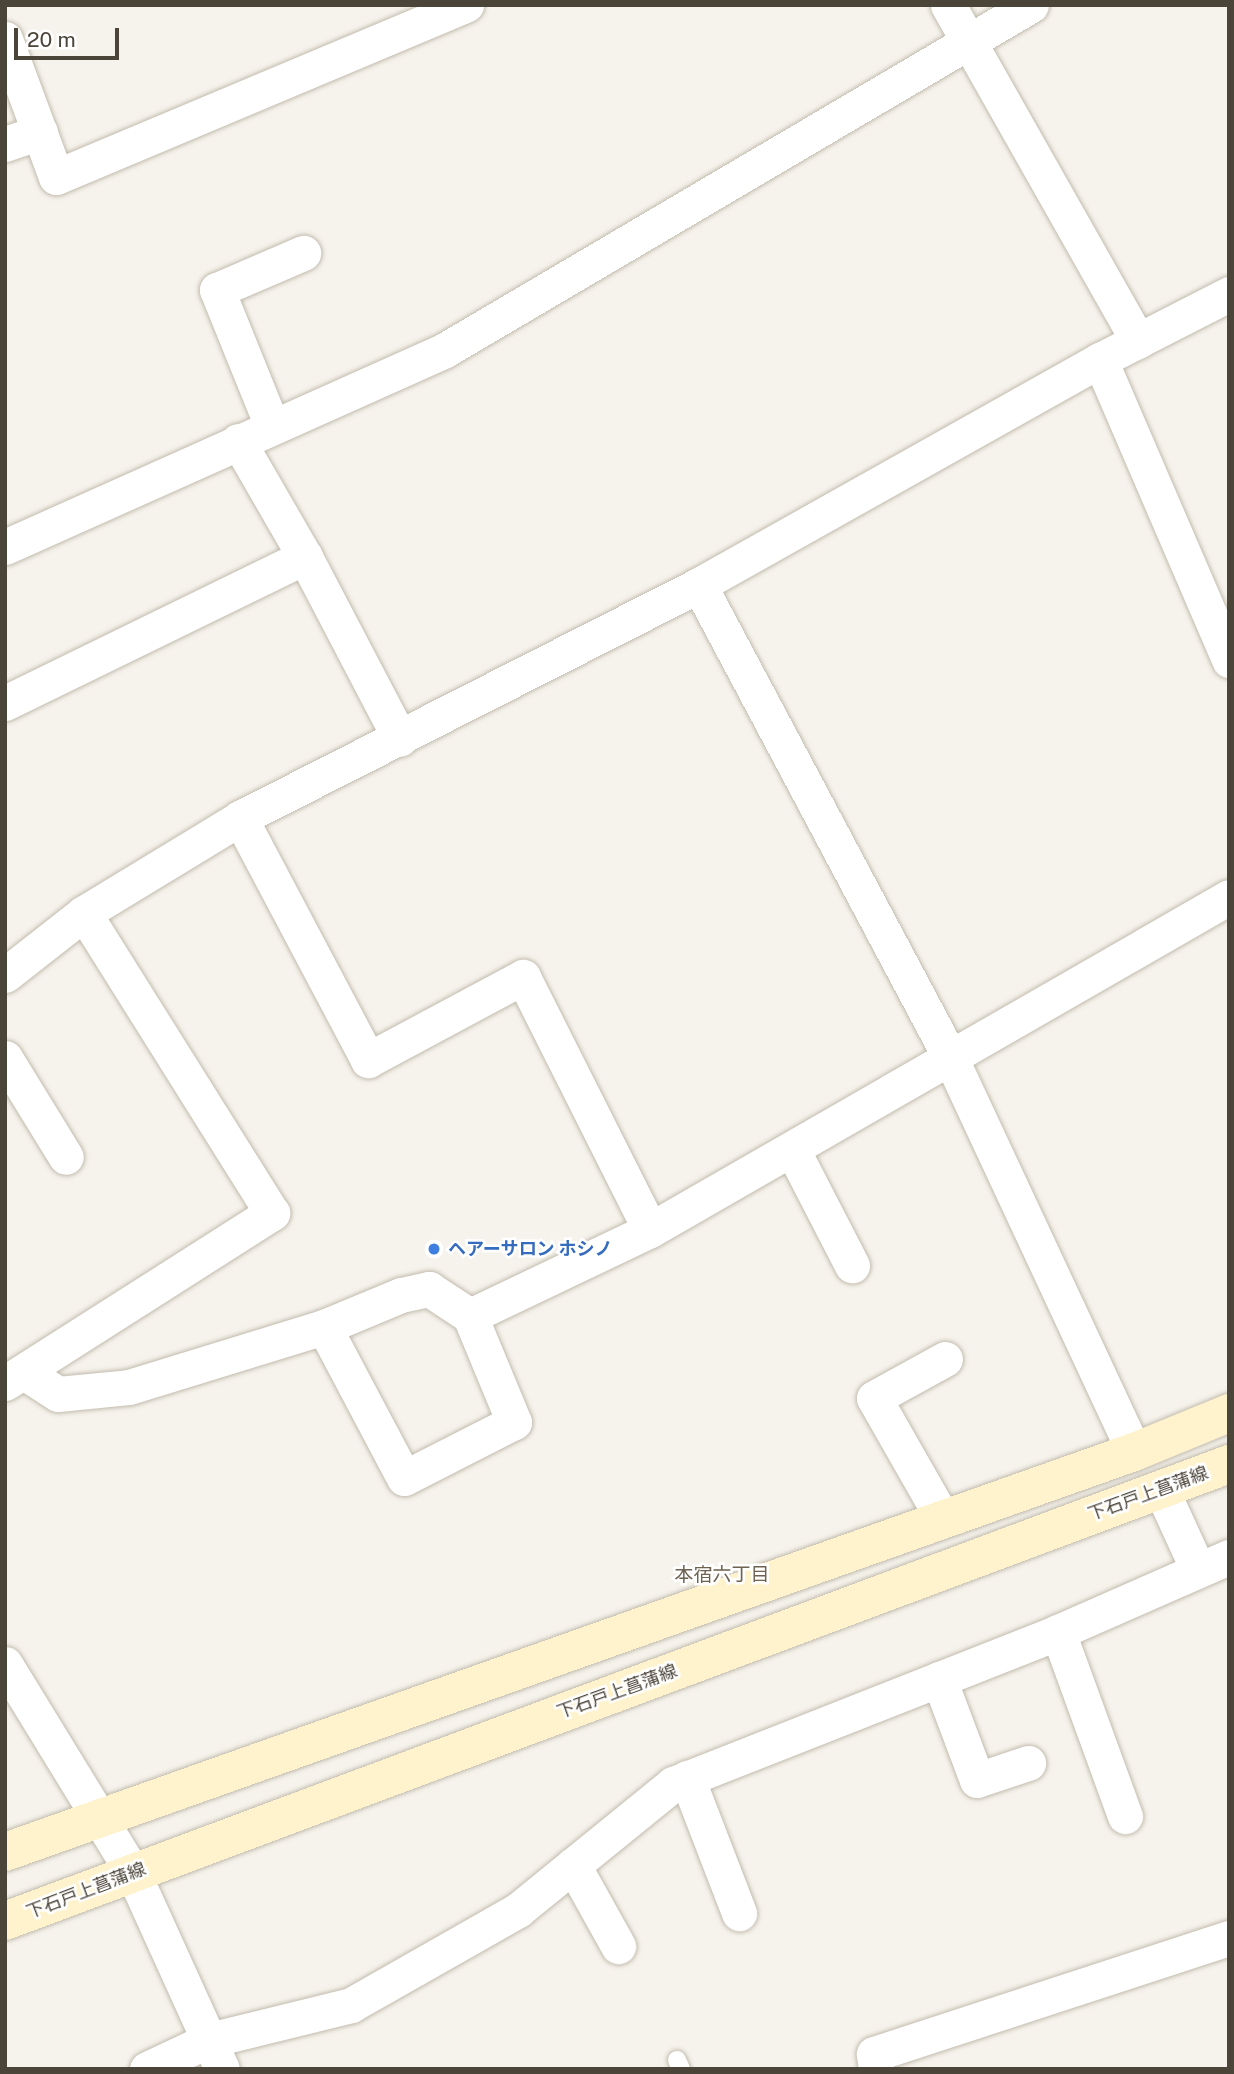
<!DOCTYPE html>
<meta charset="utf-8">
<style>
body{margin:0}
#map{position:relative;width:1234px;height:2074px;overflow:hidden;background:#f6f3ec;font-family:"Public Sans","Noto Sans JP",sans-serif}
div>[style]{position:absolute}
.roads{filter:drop-shadow(0 0 2px #c2bbae) drop-shadow(0 0 2px #c2bbae)}
.service>*{height:18px;margin:-9px;padding:0 9px;transform-origin:9px;border-radius:9px;background:#fff}
.minor>*{height:35px;margin:-17.5px;padding:0 17.5px;transform-origin:17.5px;border-radius:17.5px;background:#fff}
.secondary>*{height:38px;margin:-19px;padding:0 19px;transform-origin:19px;border-radius:19px;background:#fff3cd}
.dots>*{width:19px;height:19px;translate:-50% -50%;box-sizing:border-box;border:4px solid #fff;border-radius:50%}
span{translate:-50% -50%;white-space:nowrap;text-align:center;line-height:1.15;-webkit-text-stroke:5px #fff;paint-order:stroke}
.shop-label{font-size:18px;color:#366cbe;font-weight:700}
.left{translate:0 -50%;text-align:left}
.street-label{font-size:18px;color:#4b4439}
.neighbourhood-label{font-size:19px;color:#6e6250}
.frame{position:absolute;inset:0;border:7px solid #4b4439;pointer-events:none}
.scale{position:absolute;left:14px;top:28px;width:105px;height:32px;box-sizing:border-box;border:4px solid #4b4439;border-top:0;padding-left:9px;font-size:21px;line-height:24px;white-space:nowrap;color:#4b4439;-webkit-text-stroke:5px #fff;paint-order:stroke}
</style>
<div id="map">
<div class="roads">
<div class="service">
<i style="left:677px;top:2060px;width:10px;rotate:66deg"></i>
</div>
<div class="minor">
<i style="left:948px;top:5px;width:386px;rotate:60.5deg"></i>
<i style="left:5px;top:39px;width:147px;rotate:69.7deg"></i>
<i style="left:56px;top:177px;width:445px;rotate:-22.8deg"></i>
<i style="left:5px;top:144px;width:37px;rotate:-19deg"></i>
<i style="left:1100px;top:360px;width:327px;rotate:66.7deg"></i>
<i style="left:272px;top:426px;width:147px;rotate:-112deg"></i>
<i style="left:217px;top:290px;width:94px;rotate:-23.3deg"></i>
<i style="left:238px;top:441px;width:134px;rotate:60deg"></i>
<i style="left:305px;top:557px;width:205px;rotate:62.4deg"></i>
<i style="left:5px;top:547px;width:482px;rotate:-24.1deg"></i>
<i style="left:445px;top:350px;width:680px;rotate:-30.49deg"></i>
<i style="left:699px;top:585px;width:537px;rotate:62deg"></i>
<i style="left:951px;top:1059px;width:434px;rotate:65deg"></i>
<i style="left:5px;top:703px;width:334px;rotate:-26deg"></i>
<i style="left:240px;top:818px;width:274px;rotate:62.1deg"></i>
<i style="left:368px;top:1060px;width:176px;rotate:-28.2deg"></i>
<i style="left:523px;top:977px;width:283px;rotate:63.3deg"></i>
<i style="left:5px;top:975px;width:100px;rotate:-38.1deg"></i>
<i style="left:84px;top:913px;width:183px;rotate:-31.3deg"></i>
<i style="left:240px;top:818px;width:515px;rotate:-26.91deg"></i>
<i style="left:699px;top:585px;width:460px;rotate:-29.3deg"></i>
<i style="left:1100px;top:360px;width:145px;rotate:-27.1deg"></i>
<i style="left:5px;top:1058px;width:116px;rotate:58.4deg"></i>
<i style="left:792px;top:1149px;width:131px;rotate:62.7deg"></i>
<i style="left:470px;top:1316px;width:199px;rotate:-25.5deg"></i>
<i style="left:650px;top:1230px;width:668px;rotate:-29.9deg"></i>
<i style="left:24px;top:1372px;width:40px;rotate:32.9deg"></i>
<i style="left:58px;top:1394px;width:71px;rotate:-5.6deg"></i>
<i style="left:129px;top:1387px;width:204px;rotate:-17.1deg"></i>
<i style="left:324px;top:1327px;width:83px;rotate:-22.6deg"></i>
<i style="left:401px;top:1295px;width:29px;rotate:-12deg"></i>
<i style="left:429px;top:1289px;width:49px;rotate:33.4deg"></i>
<i style="left:470px;top:1316px;width:115px;rotate:67.5deg"></i>
<i style="left:514px;top:1422px;width:123px;rotate:153deg"></i>
<i style="left:404px;top:1478px;width:171px;rotate:-117.9deg"></i>
<i style="left:5px;top:1383px;width:317px;rotate:-32.5deg"></i>
<i style="left:272px;top:1213px;width:354px;rotate:-122.1deg"></i>
<i style="left:1161px;top:1489px;width:89px;rotate:65.4deg"></i>
<i style="left:943px;top:1519px;width:139px;rotate:-119.7deg"></i>
<i style="left:874px;top:1398px;width:81px;rotate:-28.8deg"></i>
<i style="left:1058px;top:1632px;width:196px;rotate:70deg"></i>
<i style="left:5px;top:1664px;width:245px;rotate:58.5deg"></i>
<i style="left:133px;top:1873px;width:215px;rotate:65.6deg"></i>
<i style="left:939px;top:1679px;width:108px;rotate:69.4deg"></i>
<i style="left:977px;top:1780px;width:54px;rotate:-18.4deg"></i>
<i style="left:687px;top:1778px;width:145px;rotate:68.9deg"></i>
<i style="left:573px;top:1865px;width:93px;rotate:60.9deg"></i>
<i style="left:147px;top:2069px;width:68px;rotate:-25.1deg"></i>
<i style="left:209px;top:2040px;width:146px;rotate:-13.8deg"></i>
<i style="left:351px;top:2005px;width:192px;rotate:-29.6deg"></i>
<i style="left:518px;top:1910px;width:200px;rotate:-39.1deg"></i>
<i style="left:673px;top:1784px;width:414px;rotate:-21.5deg"></i>
<i style="left:1058px;top:1632px;width:187px;rotate:-23.7deg"></i>
<i style="left:876px;top:2069px;width:15px;rotate:-98deg"></i>
<i style="left:874px;top:2054px;width:373px;rotate:-18.1deg"></i>
</div>
<div class="secondary">
<i style="left:5px;top:1852px;width:1198px;rotate:-19.51deg"></i>
<i style="left:1134px;top:1452px;width:103px;rotate:-22.3deg"></i>
<i style="left:5px;top:1921px;width:1307px;rotate:-20.47deg"></i>
</div>
</div>
<div class="dots">
<i style="left:434px;top:1249px;background:#3f7fe0"></i>
</div>
<div class="shop-label">
<span class="left" style="left:448px;top:1249px">ヘアーサロン ホシノ</span>
</div>
<div class="street-label">
<span style="left:1148px;top:1494px;rotate:-20deg">下石戸上菖蒲線</span>
<span style="left:617px;top:1692px;rotate:-20deg">下石戸上菖蒲線</span>
<span style="left:86px;top:1891px;rotate:-21deg">下石戸上菖蒲線</span>
</div>
<div class="neighbourhood-label">
<span style="left:722px;top:1575px">本宿六丁目</span>
</div>
<div class="frame"></div>
<div class="scale">20 m</div>
</div>
